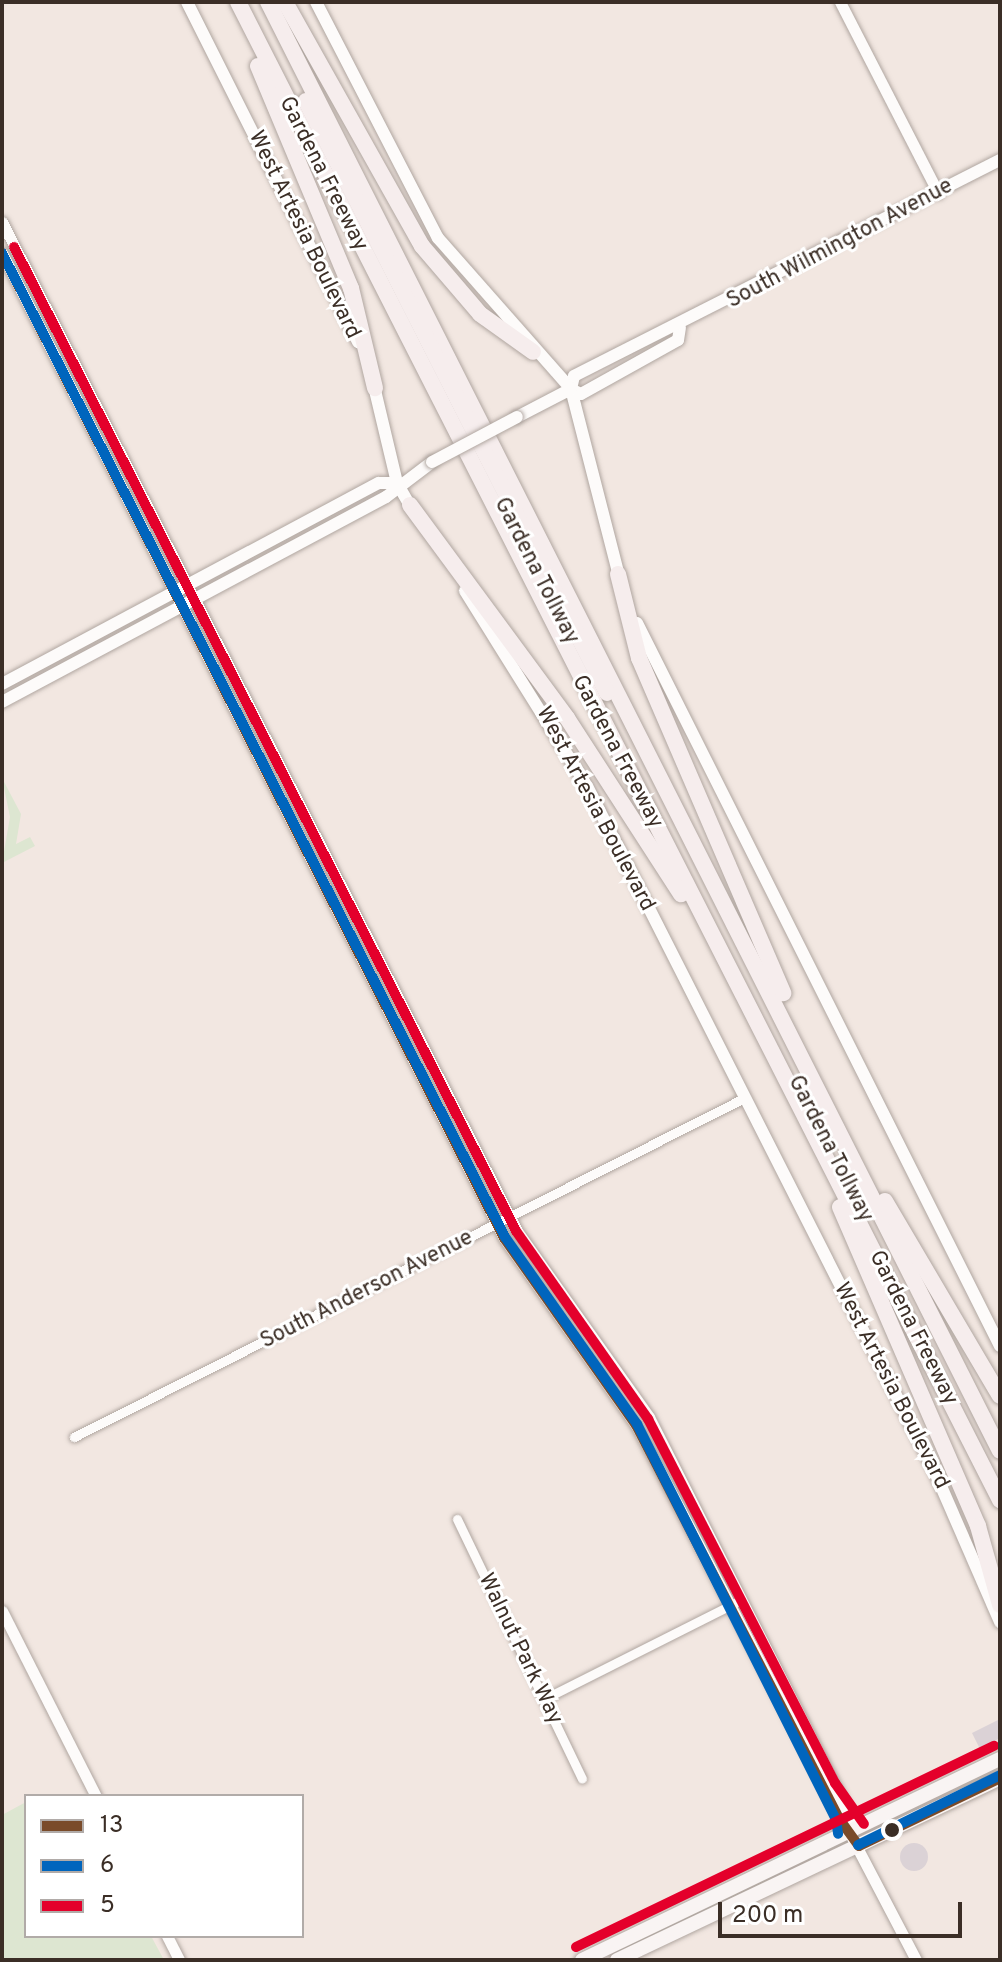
<!DOCTYPE html>
<style>
body{margin:0}
#map{position:relative;width:1002px;height:1962px;overflow:hidden;background:#f2e7e1;font-family:Overpass,sans-serif}
div>[style]{position:absolute}
.green>*{inset:0;background:#dde6d1}
.building>*{inset:0;background:#dbd2d6}
.round{border-radius:50%}
.roads{filter:drop-shadow(0 0 2px #b0a6a0) drop-shadow(0 0 2px #b0a6a0)}
.minor>*{height:9px;margin:-4.5px;padding:0 4.5px;transform-origin:4.5px;border-radius:4.5px;background:#fdfbfa}
.tertiary>*{height:11px;margin:-5.5px;padding:0 5.5px;transform-origin:5.5px;border-radius:5.5px;background:#fdfbfa}
.secondary>*{height:12px;margin:-6px;padding:0 6px;transform-origin:6px;border-radius:6px;background:#fdfbfa}
.primary>*{height:14px;margin:-7px;padding:0 7px;transform-origin:7px;border-radius:7px;background:#f9f4f3}
.motorway>*{height:16px;margin:-8px;padding:0 8px;transform-origin:8px;border-radius:8px;background:#f6eded}
.bridges{filter:drop-shadow(0 0 2px #b0a6a0) drop-shadow(0 0 2px #b0a6a0)}
.secondary-bridge>*{height:12px;margin:-6px;padding:0 6px;transform-origin:6px;border-radius:6px;background:#fdfbfa}
.bus-1>*{height:10px;margin:-5px;padding:0 5px;transform-origin:5px;border-radius:5px;background:#7a4b2a}
.bus-2>*{height:10px;margin:-5px;padding:0 5px;transform-origin:5px;border-radius:5px;background:#0065bd}
.bus-3>*{height:10px;margin:-5px;padding:0 5px;transform-origin:5px;border-radius:5px;background:#e4002b}
.dots>*{width:22px;height:22px;translate:-50% -50%;box-sizing:border-box;border:4px solid #fff;border-radius:50%}
span{translate:-50% -50%;white-space:nowrap;text-align:center;line-height:1.15;-webkit-text-stroke:6px #fff;paint-order:stroke}
.street-label{font-size:22px;color:#3b2e26}
.frame{position:absolute;inset:0;border:4px solid #3b2e26;pointer-events:none}
.legend{position:absolute;left:24px;top:1794px;width:280px;height:144px;box-sizing:border-box;background:#fff;border:2px solid #b1aba8;margin:0;padding:10px 14px;list-style:none;font-size:24px;color:#3b2e26}
.legend li{display:flex;align-items:center;gap:16px;height:40px}
.legend b{width:40px;border:2px solid #b1aba8}
.scale{position:absolute;left:718px;top:1902px;width:244px;height:36px;box-sizing:border-box;border:4px solid #3b2e26;border-top:0;padding-left:10px;font-size:24px;line-height:28px;white-space:nowrap;color:#3b2e26;-webkit-text-stroke:6px #fff;paint-order:stroke}
</style>
<div id="map">
<div class="green">
<i style="clip-path:polygon(2px 778px,21px 814px,16px 844px,30px 837px,35px 846px,2px 863px,10px 817px)"></i>
<i style="clip-path:polygon(26px 1802px,26px 1936px,151px 1936px,164px 1960px,2px 1960px,2px 1815px)"></i>
</div>
<div class="building">
<i style="clip-path:polygon(1000px 1719px,1000px 1738px,980px 1749px,972px 1733px)"></i>
<i class="round" style="left:900px;top:1843px;width:28px;height:28px"></i>
</div>
<div class="roads">
<div class="minor">
<i style="left:74px;top:1437px;width:751px;rotate:-26.84deg"></i>
<i style="left:457px;top:1519px;width:288px;rotate:64.3deg"></i>
<i style="left:544px;top:1699px;width:214px;rotate:-26.7deg"></i>
</div>
<div class="tertiary">
<i style="left:840px;top:2px;width:215px;rotate:62.8deg"></i>
<i style="left:2px;top:222px;width:1133px;rotate:62.96deg"></i>
<i style="left:517px;top:1231px;width:228px;rotate:54.6deg"></i>
<i style="left:649px;top:1417px;width:446px;rotate:63.2deg"></i>
<i style="left:850px;top:1815px;width:17px;rotate:83deg"></i>
<i style="left:2px;top:253px;width:1106px;rotate:62.99deg"></i>
<i style="left:504px;top:1238px;width:229px;rotate:54.8deg"></i>
<i style="left:636px;top:1425px;width:604px;rotate:62.37deg"></i>
<i style="left:2px;top:1611px;width:208px;rotate:63.1deg"></i>
<i style="left:167px;top:1936px;width:27px;rotate:63deg"></i>
</div>
<div class="secondary">
<i style="left:187px;top:2px;width:381px;rotate:63.3deg"></i>
<i style="left:316px;top:2px;width:266px;rotate:62.7deg"></i>
<i style="left:438px;top:238px;width:201px;rotate:48.6deg"></i>
<i style="left:571px;top:389px;width:197px;rotate:75.6deg"></i>
<i style="left:373px;top:382px;width:104px;rotate:76.6deg"></i>
<i style="left:397px;top:483px;width:34px;rotate:60deg"></i>
<i style="left:571px;top:389px;width:11px;rotate:27deg"></i>
<i style="left:581px;top:394px;width:111px;rotate:-29.1deg"></i>
<i style="left:678px;top:340px;width:12px;rotate:-81deg"></i>
<i style="left:517px;top:417px;width:61px;rotate:-27.4deg"></i>
<i style="left:571px;top:389px;width:13px;rotate:-77deg"></i>
<i style="left:574px;top:376px;width:478px;rotate:-26.9deg"></i>
<i style="left:465px;top:591px;width:230px;rotate:58deg"></i>
<i style="left:587px;top:786px;width:767px;rotate:63.1deg"></i>
<i style="left:934px;top:1470px;width:166px;rotate:66.5deg"></i>
<i style="left:637px;top:623px;width:809px;rotate:63.34deg"></i>
<i style="left:2px;top:684px;width:427px;rotate:-28.1deg"></i>
<i style="left:379px;top:483px;width:18px"></i>
<i style="left:2px;top:702px;width:435px;rotate:-28.1deg"></i>
<i style="left:386px;top:497px;width:58px;rotate:-37.3deg"></i>
</div>
<div class="primary">
<i style="left:582px;top:1960px;width:464px;rotate:-25.7deg"></i>
<i style="left:617px;top:1960px;width:424px;rotate:-25.4deg"></i>
</div>
<div class="motorway">
<i style="left:238px;top:2px;width:1681px;rotate:63.04deg"></i>
<i style="left:268px;top:2px;width:1623px;rotate:63.2deg"></i>
<i style="left:285px;top:2px;width:280px;rotate:60.7deg"></i>
<i style="left:422px;top:246px;width:89px;rotate:49.5deg"></i>
<i style="left:480px;top:314px;width:65px;rotate:35.6deg"></i>
<i style="left:258px;top:66px;width:241px;rotate:67.3deg"></i>
<i style="left:351px;top:288px;width:103px;rotate:76.5deg"></i>
<i style="left:306px;top:101px;width:664px;rotate:63.05deg"></i>
<i style="left:410px;top:505px;width:265px;rotate:53.6deg"></i>
<i style="left:567px;top:718px;width:210px;rotate:57.1deg"></i>
<i style="left:618px;top:574px;width:87px;rotate:76deg"></i>
<i style="left:639px;top:658px;width:365px;rotate:66.7deg"></i>
<i style="left:885px;top:1201px;width:226px;rotate:59.5deg"></i>
<i style="left:840px;top:1207px;width:348px;rotate:66.6deg"></i>
<i style="left:978px;top:1526px;width:82px;rotate:74.4deg"></i>
</div>
</div>
<div class="bridges">
<div class="secondary-bridge">
<i style="left:432px;top:462px;width:96px;rotate:-27.9deg"></i>
</div>
</div>
<div class="bus-1">
<i style="left:2px;top:253px;width:1106px;rotate:62.99deg"></i>
<i style="left:504px;top:1238px;width:229px;rotate:54.8deg"></i>
<i style="left:636px;top:1425px;width:445px;rotate:62.7deg"></i>
<i style="left:840px;top:1820px;width:32px;rotate:54deg"></i>
<i style="left:859px;top:1846px;width:157px;rotate:-25.7deg"></i>
</div>
<div class="bus-2">
<i style="left:2px;top:253px;width:1105px;rotate:62.92deg"></i>
<i style="left:505px;top:1237px;width:229px;rotate:54.8deg"></i>
<i style="left:637px;top:1424px;width:442px;rotate:63.3deg"></i>
<i style="left:836px;top:1819px;width:15px;rotate:82deg"></i>
<i style="left:858px;top:1845px;width:158px;rotate:-26.2deg"></i>
</div>
<div class="bus-3">
<i style="left:14px;top:247px;width:1105px;rotate:62.97deg"></i>
<i style="left:516px;top:1231px;width:230px;rotate:54.9deg"></i>
<i style="left:648px;top:1419px;width:409px;rotate:62.8deg"></i>
<i style="left:835px;top:1783px;width:50px;rotate:54.7deg"></i>
<i style="left:576px;top:1947px;width:464px;rotate:-25.7deg"></i>
</div>
<div class="dots">
<i style="left:892px;top:1830px;background:#3b2e26"></i>
</div>
<div class="street-label">
<span style="left:323px;top:174px;rotate:63deg">Gardena Freeway</span>
<span style="left:304px;top:235px;rotate:64deg">West Artesia Boulevard</span>
<span style="left:840px;top:244px;rotate:-28deg">South Wilmington Avenue</span>
<span style="left:536px;top:571px;rotate:63deg">Gardena Tollway</span>
<span style="left:617px;top:752px;rotate:62deg">Gardena Freeway</span>
<span style="left:595px;top:809px;rotate:62deg">West Artesia Boulevard</span>
<span style="left:830px;top:1149px;rotate:63deg">Gardena Tollway</span>
<span style="left:367px;top:1290px;rotate:-27deg">South Anderson Avenue</span>
<span style="left:913px;top:1328px;rotate:63deg">Gardena Freeway</span>
<span style="left:891px;top:1386px;rotate:63deg">West Artesia Boulevard</span>
<span style="left:520px;top:1649px;rotate:64deg">Walnut Park Way</span>
</div>
<div class="frame"></div>
<ul class="legend">
<li><b style="height:10px;background:#7a4b2a"></b>13</li>
<li><b style="height:10px;background:#0065bd"></b>6</li>
<li><b style="height:10px;background:#e4002b"></b>5</li>
</ul>
<div class="scale">200 m</div>
</div>
